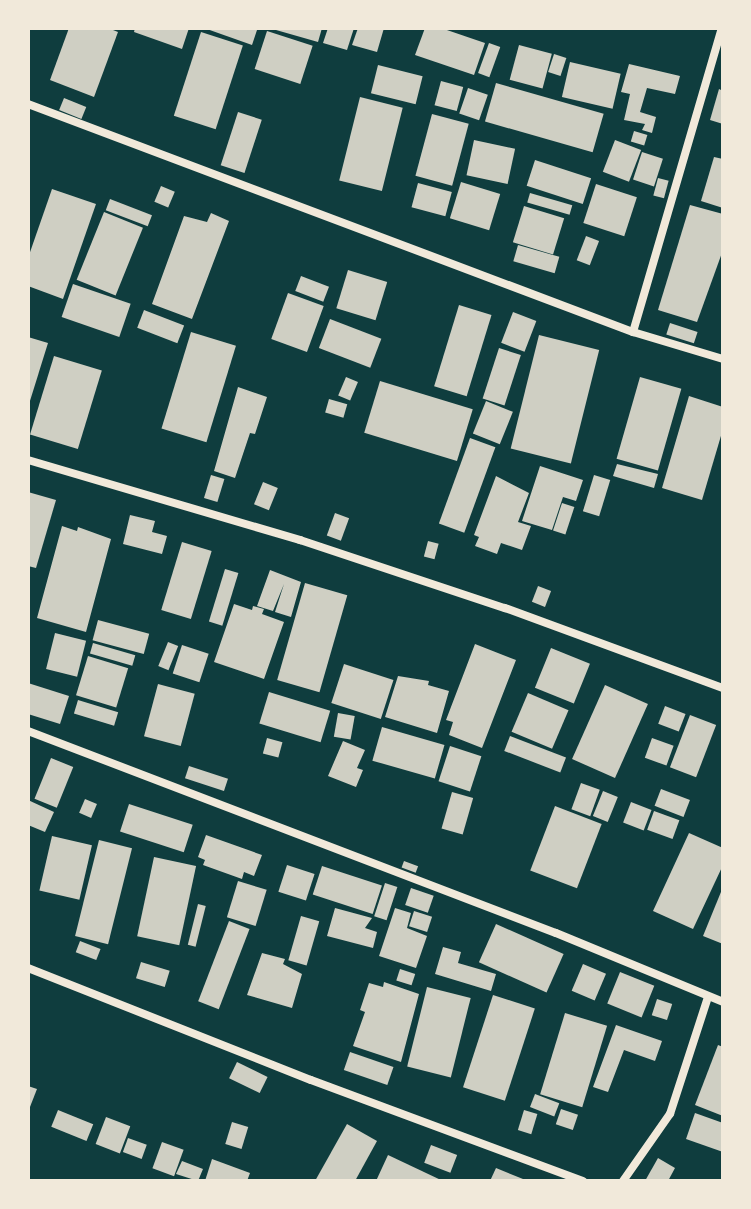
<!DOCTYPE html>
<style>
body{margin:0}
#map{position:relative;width:751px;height:1209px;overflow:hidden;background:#0f3d3e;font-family:Literata,serif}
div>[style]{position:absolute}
.building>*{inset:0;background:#cfcfc3;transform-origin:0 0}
.minor>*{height:8px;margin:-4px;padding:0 4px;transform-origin:4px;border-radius:4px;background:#f1e9da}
span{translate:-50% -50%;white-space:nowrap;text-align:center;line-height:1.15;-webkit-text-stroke:8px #f1e9da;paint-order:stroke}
.frame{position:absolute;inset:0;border:30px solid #f1e9da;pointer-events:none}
</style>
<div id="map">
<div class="building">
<i style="clip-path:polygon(69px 28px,108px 28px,118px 32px,94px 97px,50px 80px)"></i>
<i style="clip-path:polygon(135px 28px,189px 28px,182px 49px,134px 32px)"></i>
<i style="clip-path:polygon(204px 28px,252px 28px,257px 30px,252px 45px)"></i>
<i style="clip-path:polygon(269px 28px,322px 28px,318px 42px)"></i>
<i style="clip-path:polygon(328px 28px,354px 28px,347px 50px,323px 43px)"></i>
<i style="clip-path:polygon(358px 28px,384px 28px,377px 52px,352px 45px)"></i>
<i style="clip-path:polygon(425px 28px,441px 28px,485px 43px,474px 75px,415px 55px)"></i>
<i style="left:267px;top:31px;width:48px;height:40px;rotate:18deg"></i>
<i style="left:201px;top:32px;width:44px;height:88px;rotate:18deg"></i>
<i style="left:489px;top:43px;width:12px;height:32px;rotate:20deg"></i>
<i style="left:519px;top:45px;width:34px;height:36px;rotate:15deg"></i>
<i style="left:554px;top:54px;width:13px;height:19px;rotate:18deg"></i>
<i style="left:570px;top:62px;width:52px;height:36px;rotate:13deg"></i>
<i style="clip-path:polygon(629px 64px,680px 76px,675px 94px,647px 88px,640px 112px,656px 117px,652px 133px,642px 130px,645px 124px,624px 120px,630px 94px,621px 92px)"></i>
<i style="left:378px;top:65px;width:46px;height:29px;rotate:14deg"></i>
<i style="left:441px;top:81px;width:23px;height:25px;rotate:15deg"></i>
<i style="left:496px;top:83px;width:112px;height:40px;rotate:16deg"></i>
<i style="left:468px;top:88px;width:21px;height:27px;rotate:19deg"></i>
<i style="clip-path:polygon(719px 89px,723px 91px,723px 124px,710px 120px)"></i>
<i style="left:360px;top:97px;width:44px;height:86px;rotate:14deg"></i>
<i style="left:64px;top:98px;width:24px;height:13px;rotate:22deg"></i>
<i style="left:238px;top:112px;width:25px;height:56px;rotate:18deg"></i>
<i style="left:432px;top:114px;width:38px;height:64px;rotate:15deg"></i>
<i style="left:634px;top:131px;width:14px;height:11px;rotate:17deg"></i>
<i style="left:474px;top:140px;width:42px;height:36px;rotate:12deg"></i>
<i style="left:615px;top:140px;width:28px;height:34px;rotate:21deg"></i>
<i style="left:642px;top:152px;width:22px;height:29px;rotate:18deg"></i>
<i style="clip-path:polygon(714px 157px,723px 159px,723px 208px,701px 201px)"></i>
<i style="left:535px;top:160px;width:59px;height:27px;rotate:18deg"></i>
<i style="left:658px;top:178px;width:11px;height:18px;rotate:15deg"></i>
<i style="left:461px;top:182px;width:41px;height:38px;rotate:17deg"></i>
<i style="left:418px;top:183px;width:35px;height:25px;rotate:15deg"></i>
<i style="left:596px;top:184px;width:43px;height:41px;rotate:18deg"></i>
<i style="left:161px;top:186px;width:15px;height:17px;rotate:23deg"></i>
<i style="clip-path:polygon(52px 189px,96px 204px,63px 299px,28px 286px,28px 258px)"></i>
<i style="left:530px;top:193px;width:44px;height:10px;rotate:16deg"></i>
<i style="left:110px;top:199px;width:45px;height:12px;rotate:21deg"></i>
<i style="clip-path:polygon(690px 205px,723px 214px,723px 250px,697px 322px,658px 310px)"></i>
<i style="left:524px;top:206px;width:42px;height:38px;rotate:17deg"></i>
<i style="left:104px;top:212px;width:42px;height:73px;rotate:22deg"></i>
<i style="clip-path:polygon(211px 213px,229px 221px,192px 319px,152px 304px,184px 216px,207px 222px)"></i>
<i style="left:586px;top:236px;width:14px;height:26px;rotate:21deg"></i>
<i style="left:518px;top:245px;width:43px;height:17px;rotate:16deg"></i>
<i style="left:348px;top:270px;width:41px;height:40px;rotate:17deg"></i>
<i style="left:301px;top:276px;width:30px;height:16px;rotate:21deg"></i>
<i style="left:73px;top:284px;width:61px;height:35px;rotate:19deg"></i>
<i style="left:288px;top:293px;width:38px;height:49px;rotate:20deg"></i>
<i style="left:459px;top:305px;width:34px;height:85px;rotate:17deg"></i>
<i style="left:144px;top:310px;width:43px;height:19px;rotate:21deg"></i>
<i style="left:513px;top:312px;width:25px;height:33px;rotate:21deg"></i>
<i style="left:330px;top:319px;width:55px;height:31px;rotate:21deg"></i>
<i style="left:670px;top:323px;width:29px;height:12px;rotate:18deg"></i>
<i style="left:191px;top:332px;width:47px;height:101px;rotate:17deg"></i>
<i style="left:539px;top:335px;width:62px;height:117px;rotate:14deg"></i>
<i style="clip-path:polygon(28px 337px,48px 343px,29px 404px,28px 404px)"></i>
<i style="left:499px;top:348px;width:23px;height:53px;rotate:18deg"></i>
<i style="left:54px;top:356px;width:50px;height:82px;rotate:17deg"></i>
<i style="left:346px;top:377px;width:13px;height:20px;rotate:23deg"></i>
<i style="left:640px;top:377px;width:43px;height:85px;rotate:16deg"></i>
<i style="left:380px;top:381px;width:97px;height:54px;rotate:17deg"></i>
<i style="clip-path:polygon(238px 387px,267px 397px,255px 434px,250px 433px,235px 478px,214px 471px)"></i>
<i style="clip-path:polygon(689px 396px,723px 407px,723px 429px,702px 500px,662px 488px)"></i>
<i style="left:329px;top:399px;width:19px;height:14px;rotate:16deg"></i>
<i style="left:486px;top:401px;width:29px;height:35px;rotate:22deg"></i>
<i style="left:470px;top:438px;width:27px;height:91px;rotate:20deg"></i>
<i style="clip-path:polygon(617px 464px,658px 474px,654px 488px,613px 476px)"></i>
<i style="clip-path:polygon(540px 466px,583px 480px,576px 501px,563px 497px,552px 530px,522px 521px)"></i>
<i style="left:211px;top:475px;width:14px;height:24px;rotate:17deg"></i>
<i style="left:594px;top:475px;width:17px;height:38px;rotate:17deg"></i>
<i style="clip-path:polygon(496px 476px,529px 493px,518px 522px,531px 526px,522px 550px,501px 543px,497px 554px,475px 546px,479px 537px,474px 535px)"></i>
<i style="left:263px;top:482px;width:16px;height:24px;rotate:22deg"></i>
<i style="clip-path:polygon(28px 492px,56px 500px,36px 568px,28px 566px)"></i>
<i style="left:562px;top:503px;width:13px;height:29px;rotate:18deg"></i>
<i style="left:335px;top:513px;width:15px;height:24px;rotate:20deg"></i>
<i style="clip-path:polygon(130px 515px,155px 521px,152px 532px,167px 536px,162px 554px,123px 544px)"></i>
<i style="clip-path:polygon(62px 526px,77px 531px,78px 527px,111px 539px,86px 632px,37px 618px)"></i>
<i style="left:428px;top:541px;width:11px;height:16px;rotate:15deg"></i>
<i style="left:182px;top:542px;width:31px;height:71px;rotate:17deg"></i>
<i style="left:225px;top:569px;width:14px;height:55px;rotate:17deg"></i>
<i style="clip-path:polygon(270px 570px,301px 582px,291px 617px,275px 612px,284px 584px,273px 611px,257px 606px)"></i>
<i style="left:305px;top:583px;width:44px;height:101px;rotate:16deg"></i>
<i style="left:538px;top:586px;width:14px;height:17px;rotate:21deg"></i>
<i style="clip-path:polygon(234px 604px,252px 610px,253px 606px,264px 609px,262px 614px,284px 622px,264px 679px,214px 662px)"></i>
<i style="left:98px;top:620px;width:53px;height:21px;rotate:15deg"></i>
<i style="left:55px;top:633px;width:32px;height:37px;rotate:14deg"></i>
<i style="left:168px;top:642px;width:11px;height:26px;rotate:22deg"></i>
<i style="left:93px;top:643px;width:44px;height:11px;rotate:16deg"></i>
<i style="clip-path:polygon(475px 644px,516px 660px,482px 748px,449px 735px,453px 722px,446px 720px)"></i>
<i style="left:182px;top:645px;width:28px;height:30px;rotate:18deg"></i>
<i style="left:551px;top:648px;width:42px;height:43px;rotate:22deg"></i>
<i style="left:88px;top:656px;width:42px;height:41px;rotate:17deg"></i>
<i style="left:344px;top:664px;width:52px;height:41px;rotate:18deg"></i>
<i style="clip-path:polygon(398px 676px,429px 681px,428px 685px,449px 691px,437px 733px,385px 717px)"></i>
<i style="clip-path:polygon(28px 683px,69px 696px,60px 724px,28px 714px)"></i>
<i style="left:158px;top:684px;width:38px;height:54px;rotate:15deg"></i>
<i style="left:605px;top:685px;width:47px;height:81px;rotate:24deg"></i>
<i style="left:269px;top:692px;width:64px;height:33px;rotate:17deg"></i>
<i style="left:528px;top:693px;width:44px;height:42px;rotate:23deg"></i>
<i style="left:78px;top:700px;width:42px;height:14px;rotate:17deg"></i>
<i style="left:665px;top:706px;width:22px;height:19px;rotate:21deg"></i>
<i style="left:338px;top:713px;width:17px;height:24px;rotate:10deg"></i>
<i style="left:690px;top:715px;width:28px;height:56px;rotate:21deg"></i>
<i style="left:382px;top:727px;width:65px;height:35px;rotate:16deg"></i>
<i style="left:510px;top:736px;width:60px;height:16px;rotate:21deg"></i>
<i style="left:267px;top:738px;width:16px;height:16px;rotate:15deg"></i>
<i style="left:652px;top:738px;width:23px;height:21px;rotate:20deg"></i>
<i style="clip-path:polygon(343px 741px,365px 750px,357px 768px,363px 770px,356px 787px,328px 776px)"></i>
<i style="left:450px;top:746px;width:33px;height:37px;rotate:18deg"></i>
<i style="left:51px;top:758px;width:24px;height:44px;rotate:22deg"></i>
<i style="left:189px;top:766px;width:41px;height:13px;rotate:18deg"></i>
<i style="left:581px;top:783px;width:20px;height:28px;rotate:20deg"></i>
<i style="left:661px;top:789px;width:31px;height:18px;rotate:21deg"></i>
<i style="left:603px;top:791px;width:16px;height:27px;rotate:22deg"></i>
<i style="left:452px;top:792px;width:22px;height:38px;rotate:16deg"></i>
<i style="left:85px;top:799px;width:13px;height:15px;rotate:23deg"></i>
<i style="clip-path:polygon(28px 800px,54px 812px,45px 832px,28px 825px)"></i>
<i style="left:631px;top:802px;width:22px;height:22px;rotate:21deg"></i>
<i style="left:129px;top:804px;width:67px;height:29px;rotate:18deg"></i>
<i style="left:555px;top:806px;width:50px;height:69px;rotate:21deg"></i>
<i style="left:654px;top:811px;width:27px;height:20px;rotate:20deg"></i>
<i style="clip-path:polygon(689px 833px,723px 848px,723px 865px,693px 929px,653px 911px)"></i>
<i style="clip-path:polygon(206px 835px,262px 855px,254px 876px,244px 872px,242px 879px,203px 865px,205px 860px,198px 857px)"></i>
<i style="left:52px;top:836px;width:41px;height:56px;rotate:13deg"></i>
<i style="left:99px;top:840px;width:34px;height:99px;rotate:14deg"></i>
<i style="left:154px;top:857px;width:43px;height:81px;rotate:12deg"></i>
<i style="left:404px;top:861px;width:15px;height:7px;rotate:20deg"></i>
<i style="left:287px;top:865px;width:29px;height:28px;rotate:18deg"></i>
<i style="left:322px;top:866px;width:63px;height:30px;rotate:18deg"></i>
<i style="left:238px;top:881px;width:30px;height:38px;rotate:17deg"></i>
<i style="left:385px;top:883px;width:13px;height:35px;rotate:18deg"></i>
<i style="clip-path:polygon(723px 887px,723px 944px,703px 936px)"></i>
<i style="left:411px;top:888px;width:24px;height:18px;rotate:19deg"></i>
<i style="left:198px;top:904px;width:8px;height:42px;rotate:14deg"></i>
<i style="clip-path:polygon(335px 908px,372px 918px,365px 928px,377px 932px,373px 948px,327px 936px)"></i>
<i style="clip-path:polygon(395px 908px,411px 913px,407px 928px,427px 936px,416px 968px,379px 956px)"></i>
<i style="left:414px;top:911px;width:19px;height:16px;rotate:18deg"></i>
<i style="left:301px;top:916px;width:19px;height:46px;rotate:16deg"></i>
<i style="left:229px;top:921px;width:22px;height:86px;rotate:21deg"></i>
<i style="left:496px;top:924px;width:74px;height:42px;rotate:24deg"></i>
<i style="left:80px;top:941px;width:22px;height:12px;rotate:21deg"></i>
<i style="clip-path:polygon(443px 947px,461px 952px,458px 963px,496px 974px,491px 991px,435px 974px)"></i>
<i style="clip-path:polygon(262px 953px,285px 959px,283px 964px,302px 974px,292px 1008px,247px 995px)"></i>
<i style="left:141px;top:962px;width:30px;height:17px;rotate:17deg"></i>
<i style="left:583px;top:964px;width:25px;height:29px;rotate:23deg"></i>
<i style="left:400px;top:969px;width:16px;height:12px;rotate:18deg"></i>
<i style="left:620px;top:972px;width:37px;height:34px;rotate:22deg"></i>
<i style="clip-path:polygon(384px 982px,419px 994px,401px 1062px,353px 1046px,365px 1012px,360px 1010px,369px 983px,383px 987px)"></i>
<i style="left:427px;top:987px;width:45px;height:82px;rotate:14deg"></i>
<i style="left:493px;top:995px;width:44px;height:97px;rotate:18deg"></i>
<i style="left:657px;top:999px;width:16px;height:17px;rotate:18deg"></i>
<i style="left:565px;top:1013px;width:44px;height:85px;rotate:17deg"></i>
<i style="clip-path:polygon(616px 1025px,662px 1041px,655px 1061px,624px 1050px,608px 1092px,593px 1087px)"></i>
<i style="clip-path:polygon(718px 1045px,723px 1047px,723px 1116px,695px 1105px)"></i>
<i style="left:350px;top:1052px;width:46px;height:19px;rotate:19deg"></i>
<i style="left:237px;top:1062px;width:34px;height:18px;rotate:26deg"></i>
<i style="clip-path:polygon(28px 1086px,37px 1089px,28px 1112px)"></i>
<i style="left:535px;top:1094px;width:26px;height:14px;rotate:21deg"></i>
<i style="left:561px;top:1109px;width:18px;height:16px;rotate:19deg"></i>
<i style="left:58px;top:1110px;width:38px;height:18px;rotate:22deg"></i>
<i style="left:524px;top:1110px;width:14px;height:21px;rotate:17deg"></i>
<i style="clip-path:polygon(695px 1113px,723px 1123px,723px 1152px,686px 1139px)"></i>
<i style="left:106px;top:1117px;width:26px;height:29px;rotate:21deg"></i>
<i style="left:232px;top:1122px;width:17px;height:23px;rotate:17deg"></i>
<i style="clip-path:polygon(347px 1124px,377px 1141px,355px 1181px,315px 1181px)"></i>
<i style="left:128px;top:1138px;width:20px;height:15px;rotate:20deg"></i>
<i style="left:162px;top:1142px;width:23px;height:28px;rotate:20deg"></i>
<i style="left:431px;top:1145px;width:28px;height:19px;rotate:21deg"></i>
<i style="clip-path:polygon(388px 1155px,443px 1181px,376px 1181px)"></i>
<i style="clip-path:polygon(658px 1158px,675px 1168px,668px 1181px,645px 1181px)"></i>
<i style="clip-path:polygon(212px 1159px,250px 1173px,247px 1181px,205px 1181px)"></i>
<i style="clip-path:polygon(182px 1161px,203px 1169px,198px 1181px,176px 1174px)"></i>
<i style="clip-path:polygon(496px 1168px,528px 1181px,490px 1181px)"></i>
</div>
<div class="minor">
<i style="left:28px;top:104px;width:647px;rotate:20.65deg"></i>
<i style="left:633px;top:332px;width:94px;rotate:16.7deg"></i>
<i style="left:633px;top:332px;width:317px;rotate:-73.7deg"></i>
<i style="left:28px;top:460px;width:284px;rotate:16.4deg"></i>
<i style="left:300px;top:540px;width:216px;rotate:18.4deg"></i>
<i style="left:505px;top:608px;width:232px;rotate:20.2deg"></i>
<i style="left:28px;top:731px;width:565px;rotate:20.94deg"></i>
<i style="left:556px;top:933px;width:181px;rotate:22.4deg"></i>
<i style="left:28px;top:968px;width:304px;rotate:21.6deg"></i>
<i style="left:311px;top:1080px;width:290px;rotate:20.4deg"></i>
<i style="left:623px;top:1181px;width:82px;rotate:-55deg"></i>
<i style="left:670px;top:1114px;width:123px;rotate:-72deg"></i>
</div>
<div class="frame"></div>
</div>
